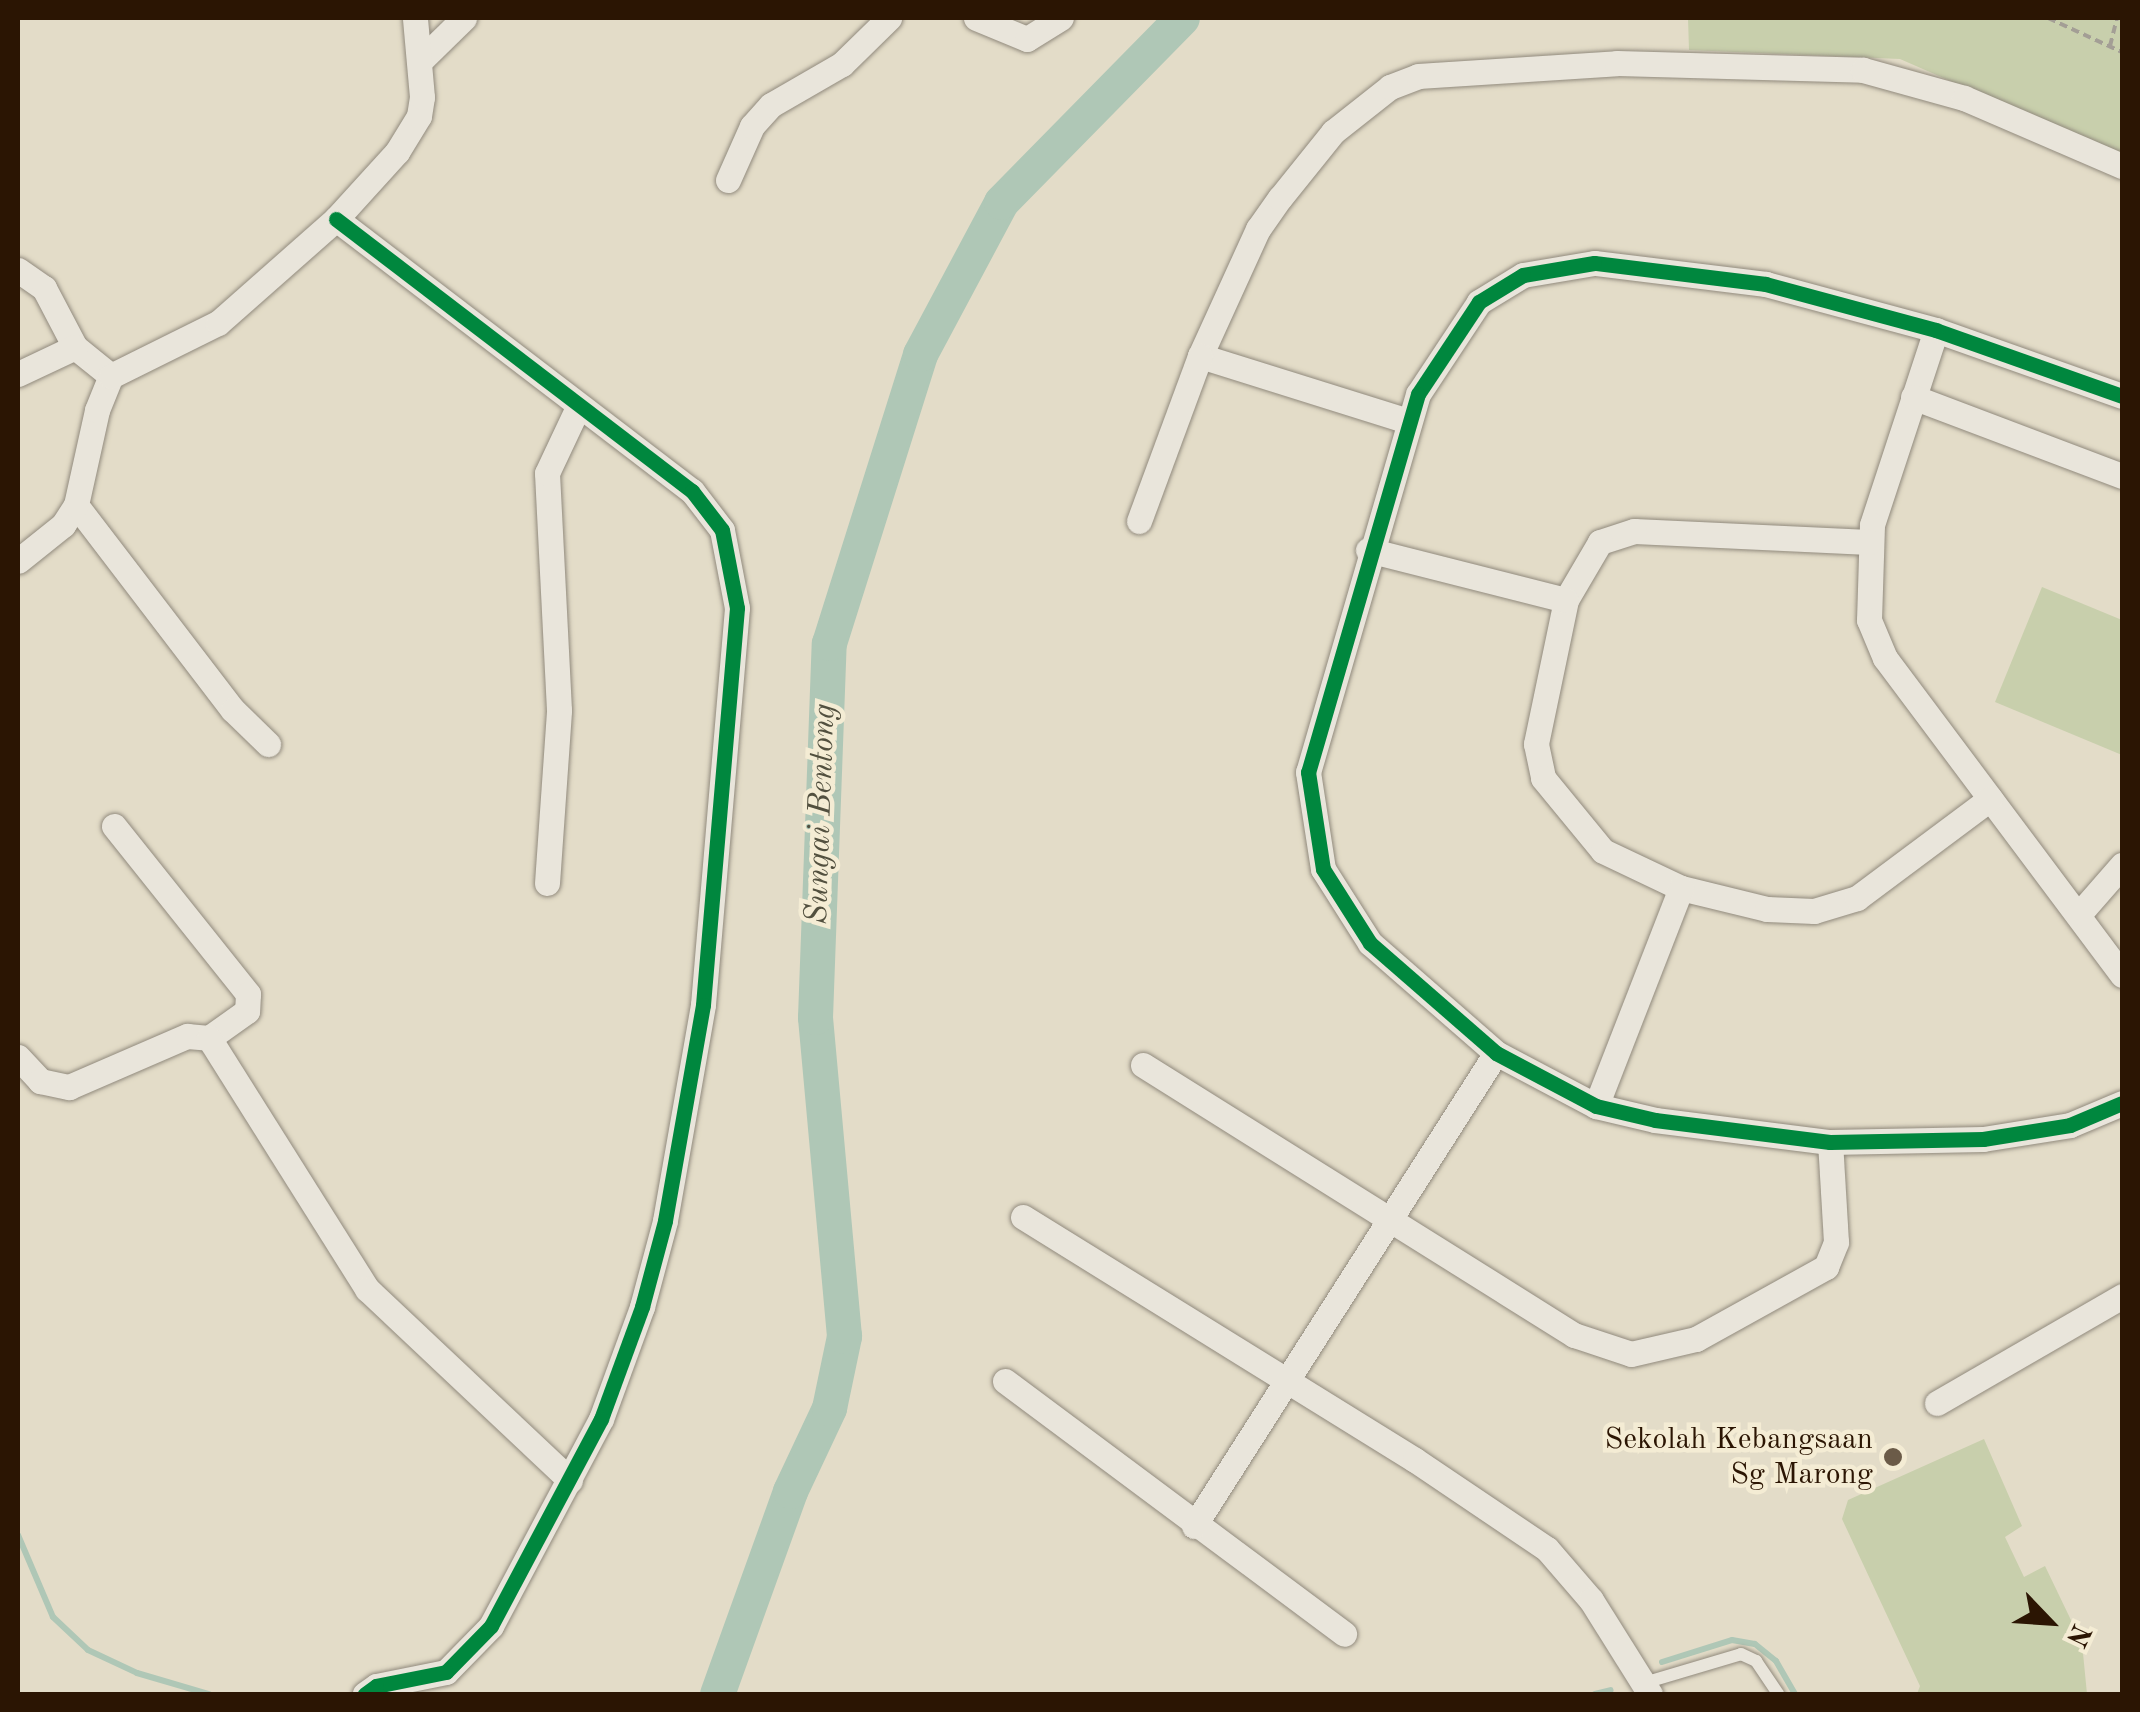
<!DOCTYPE html>
<style>
body{margin:0}
#map{position:relative;width:2140px;height:1712px;overflow:hidden;background:#e3dcc8;font-family:"Old Standard TT",serif}
div>[style]{position:absolute}
.green>*{inset:0;background:#c8cfac}
.stream>*{height:6px;margin:-3px;padding:0 3px;transform-origin:3px;border-radius:3px;background:#afc7b6}
.river>*{height:35px;margin:-17.5px;padding:0 17.5px;transform-origin:17.5px;border-radius:17.5px;background:#afc7b6}
.path>*{height:4px;margin-top:-2px;transform-origin:0;background:repeating-linear-gradient(90deg,#a39e95 0 8px,transparent 0 13px)}
.roads{filter:drop-shadow(0 0 2px #918a7d) drop-shadow(0 0 2px #918a7d)}
.lane>*{height:12px;margin:-6px;padding:0 6px;transform-origin:6px;border-radius:6px;background:#e9e5db}
.street>*{height:25px;margin:-12.5px;padding:0 12.5px;transform-origin:12.5px;border-radius:12.5px;background:#e9e5db}
.cycleway>*{height:15px;margin:-7.5px;padding:0 7.5px;transform-origin:7.5px;border-radius:7.5px;background:#00873e}
.dots>*{width:28px;height:28px;translate:-50% -50%;box-sizing:border-box;border:5px solid #f4ecd4;border-radius:50%}
span{translate:-50% -50%;white-space:nowrap;text-align:center;line-height:1.15;-webkit-text-stroke:9px #f4ecd4;paint-order:stroke}
.poi-label{font-size:30px;color:#2b1503}
.right{translate:-100% -50%;text-align:right}
.water-label{font-size:32px;color:#52503f;font-style:italic}
.frame{position:absolute;inset:0;border:20px solid #2b1503;pointer-events:none}
.north{position:absolute;left:2000px;top:1572px;width:100px;height:100px;-webkit-text-stroke:8px #f4ecd4;paint-order:stroke;rotate:115deg;font-size:28px;font-weight:700;line-height:40px;text-align:center;color:#2b1503}
.north::after{content:'';display:block;margin:auto;width:35px;height:45px;background:#2b1503;clip-path:polygon(50% 0,100% 100%,50% 72%,0 100%)}
</style>
<div id="map">
<div class="green">
<i style="clip-path:polygon(1688px 18px,2122px 18px,2122px 156px,1900px 59px,1689px 50px)"></i>
<i style="clip-path:polygon(2042px 587px,2122px 620px,2122px 755px,1995px 702px)"></i>
<i style="clip-path:polygon(1984px 1439px,2022px 1526px,2005px 1537px,2024px 1577px,2045px 1566px,2082px 1643px,2087px 1694px,1917px 1694px,1920px 1686px,1842px 1519px,1848px 1500px)"></i>
</div>
<div class="stream">
<i style="left:18px;top:1535px;width:89px;rotate:66.9deg"></i>
<i style="left:53px;top:1617px;width:48px;rotate:43.3deg"></i>
<i style="left:88px;top:1650px;width:54px;rotate:25.1deg"></i>
<i style="left:137px;top:1673px;width:75px;rotate:16.3deg"></i>
<i style="left:1662px;top:1662px;width:73px;rotate:-17.4deg"></i>
<i style="left:1732px;top:1640px;width:23px;rotate:10deg"></i>
<i style="left:1755px;top:1644px;width:27px;rotate:39deg"></i>
<i style="left:1776px;top:1661px;width:38px;rotate:60deg"></i>
<i style="left:1595px;top:1694px;width:16px;rotate:-14deg"></i>
</div>
<div class="river">
<i style="left:717px;top:1694px;width:216px;rotate:-70.2deg"></i>
<i style="left:790px;top:1491px;width:92px;rotate:-64.8deg"></i>
<i style="left:829px;top:1408px;width:74px;rotate:-78.2deg"></i>
<i style="left:844px;top:1336px;width:320px;rotate:-95.2deg"></i>
<i style="left:815px;top:1017px;width:374px;rotate:-87.9deg"></i>
<i style="left:829px;top:643px;width:303px;rotate:-72.5deg"></i>
<i style="left:920px;top:354px;width:172px;rotate:-61.9deg"></i>
<i style="left:1001px;top:202px;width:258px;rotate:-45.5deg"></i>
</div>
<div class="path">
<i style="left:2048px;top:18px;width:81px;rotate:24.7deg"></i>
<i style="left:2110px;top:46px;width:29px;rotate:-76deg"></i>
</div>
<div class="roads">
<div class="lane">
<i style="left:1644px;top:1683px;width:101px;rotate:-16.6deg"></i>
<i style="left:1741px;top:1654px;width:17px;rotate:25deg"></i>
<i style="left:1756px;top:1661px;width:40px;rotate:56deg"></i>
</div>
<div class="street">
<i style="left:976px;top:18px;width:55px;rotate:22.4deg"></i>
<i style="left:1027px;top:39px;width:40px;rotate:-32deg"></i>
<i style="left:422px;top:59px;width:59px;rotate:-44.3deg"></i>
<i style="left:728px;top:180px;width:59px;rotate:-66deg"></i>
<i style="left:752px;top:126px;width:28px;rotate:-48deg"></i>
<i style="left:771px;top:105px;width:82px;rotate:-30deg"></i>
<i style="left:842px;top:64px;width:66px;rotate:-44.4deg"></i>
<i style="left:336px;top:219px;width:448px;rotate:37.4deg"></i>
<i style="left:692px;top:491px;width:49px;rotate:52.4deg"></i>
<i style="left:722px;top:530px;width:79px;rotate:79.1deg"></i>
<i style="left:737px;top:608px;width:398px;rotate:94.9deg"></i>
<i style="left:703px;top:1005px;width:219px;rotate:100deg"></i>
<i style="left:665px;top:1221px;width:89px;rotate:105deg"></i>
<i style="left:642px;top:1307px;width:119px;rotate:110.1deg"></i>
<i style="left:601px;top:1419px;width:234px;rotate:118deg"></i>
<i style="left:491px;top:1626px;width:64px;rotate:134.4deg"></i>
<i style="left:446px;top:1672px;width:71px;rotate:168.7deg"></i>
<i style="left:376px;top:1686px;width:14px;rotate:144deg"></i>
<i style="left:18px;top:270px;width:32px;rotate:35deg"></i>
<i style="left:44px;top:288px;width:67px;rotate:62.3deg"></i>
<i style="left:75px;top:347px;width:46px;rotate:38.9deg"></i>
<i style="left:1936px;top:330px;width:205px;rotate:108.2deg"></i>
<i style="left:1872px;top:525px;width:95px;rotate:91.8deg"></i>
<i style="left:1869px;top:620px;width:41px;rotate:67.2deg"></i>
<i style="left:1885px;top:658px;width:396px;rotate:53.2deg"></i>
<i style="left:18px;top:374px;width:63px;rotate:-25.3deg"></i>
<i style="left:2122px;top:396px;width:197px;rotate:-160.5deg"></i>
<i style="left:1936px;top:330px;width:176px;rotate:-164.9deg"></i>
<i style="left:1766px;top:284px;width:173px;rotate:-173deg"></i>
<i style="left:1594px;top:263px;width:72px;rotate:170.4deg"></i>
<i style="left:1523px;top:275px;width:52px;rotate:148.5deg"></i>
<i style="left:1479px;top:302px;width:110px;rotate:123.5deg"></i>
<i style="left:1418px;top:394px;width:394px;rotate:106.2deg"></i>
<i style="left:1308px;top:772px;width:98px;rotate:81.2deg"></i>
<i style="left:1323px;top:869px;width:88px;rotate:57.6deg"></i>
<i style="left:1370px;top:943px;width:167px;rotate:41.1deg"></i>
<i style="left:1496px;top:1053px;width:113px;rotate:27.9deg"></i>
<i style="left:1596px;top:1106px;width:61px;rotate:13.3deg"></i>
<i style="left:1655px;top:1120px;width:176px;rotate:7.2deg"></i>
<i style="left:1830px;top:1142px;width:153px;rotate:-1.1deg"></i>
<i style="left:1983px;top:1139px;width:88px;rotate:-9.1deg"></i>
<i style="left:2070px;top:1125px;width:56px;rotate:-22.9deg"></i>
<i style="left:1913px;top:397px;width:223px;rotate:20.7deg"></i>
<i style="left:1408px;top:421px;width:218px;rotate:-162.6deg"></i>
<i style="left:1200px;top:356px;width:140px;rotate:-65.5deg"></i>
<i style="left:1258px;top:229px;width:38px;rotate:-55deg"></i>
<i style="left:1280px;top:198px;width:85px;rotate:-51.2deg"></i>
<i style="left:1333px;top:132px;width:73px;rotate:-38.3deg"></i>
<i style="left:1390px;top:87px;width:30px;rotate:-21deg"></i>
<i style="left:1418px;top:76px;width:199px;rotate:-3.7deg"></i>
<i style="left:1617px;top:63px;width:246px;rotate:1.6deg"></i>
<i style="left:1863px;top:70px;width:105px;rotate:15.5deg"></i>
<i style="left:1964px;top:98px;width:172px;rotate:23.3deg"></i>
<i style="left:76px;top:505px;width:258px;rotate:52.6deg"></i>
<i style="left:233px;top:710px;width:49px;rotate:44.2deg"></i>
<i style="left:1139px;top:521px;width:176px;rotate:-69.7deg"></i>
<i style="left:1869px;top:542px;width:235px;rotate:-177.3deg"></i>
<i style="left:1634px;top:531px;width:36px;rotate:162deg"></i>
<i style="left:1600px;top:542px;width:67px;rotate:120.4deg"></i>
<i style="left:1566px;top:600px;width:147px;rotate:101.8deg"></i>
<i style="left:1536px;top:744px;width:35px;rotate:78deg"></i>
<i style="left:1543px;top:778px;width:94px;rotate:50.6deg"></i>
<i style="left:1603px;top:851px;width:86px;rotate:25.4deg"></i>
<i style="left:1681px;top:888px;width:89px;rotate:13.7deg"></i>
<i style="left:1767px;top:909px;width:47px;rotate:2.4deg"></i>
<i style="left:1814px;top:911px;width:45px;rotate:-16.8deg"></i>
<i style="left:1857px;top:898px;width:166px;rotate:-36.7deg"></i>
<i style="left:1368px;top:550px;width:204px;rotate:14.2deg"></i>
<i style="left:18px;top:561px;width:58px;rotate:-38.7deg"></i>
<i style="left:63px;top:525px;width:24px;rotate:-57deg"></i>
<i style="left:76px;top:505px;width:97px;rotate:-77.5deg"></i>
<i style="left:97px;top:410px;width:37px;rotate:-68deg"></i>
<i style="left:111px;top:376px;width:119px;rotate:-26.4deg"></i>
<i style="left:218px;top:323px;width:157px;rotate:-41.4deg"></i>
<i style="left:336px;top:219px;width:91px;rotate:-47.7deg"></i>
<i style="left:397px;top:152px;width:42px;rotate:-58.6deg"></i>
<i style="left:419px;top:116px;width:19px;rotate:-81deg"></i>
<i style="left:422px;top:97px;width:79px;rotate:-95.1deg"></i>
<i style="left:114px;top:826px;width:215px;rotate:51.4deg"></i>
<i style="left:248px;top:994px;width:17px;rotate:93deg"></i>
<i style="left:247px;top:1011px;width:47px;rotate:144.6deg"></i>
<i style="left:547px;top:883px;width:173px;rotate:-86deg"></i>
<i style="left:559px;top:710px;width:237px;rotate:-92.9deg"></i>
<i style="left:547px;top:473px;width:73px;rotate:-64.8deg"></i>
<i style="left:2080px;top:913px;width:64px;rotate:-48.8deg"></i>
<i style="left:18px;top:1057px;width:33px;rotate:47deg"></i>
<i style="left:40px;top:1081px;width:30px;rotate:12deg"></i>
<i style="left:69px;top:1087px;width:129px;rotate:-23.4deg"></i>
<i style="left:187px;top:1036px;width:22px;rotate:5deg"></i>
<i style="left:209px;top:1038px;width:297px;rotate:57.8deg"></i>
<i style="left:367px;top:1289px;width:279px;rotate:43.3deg"></i>
<i style="left:1143px;top:1065px;width:509px;rotate:32.07deg"></i>
<i style="left:1574px;top:1335px;width:60px;rotate:18.4deg"></i>
<i style="left:1631px;top:1354px;width:67px;rotate:-13deg"></i>
<i style="left:1696px;top:1339px;width:149px;rotate:-29deg"></i>
<i style="left:1826px;top:1267px;width:27px;rotate:-68deg"></i>
<i style="left:1836px;top:1242px;width:100px;rotate:-93.4deg"></i>
<i style="left:1596px;top:1106px;width:234px;rotate:-68.7deg"></i>
<i style="left:1023px;top:1217px;width:461px;rotate:31.8deg"></i>
<i style="left:1415px;top:1460px;width:159px;rotate:34deg"></i>
<i style="left:1547px;top:1549px;width:67px;rotate:49.2deg"></i>
<i style="left:1591px;top:1600px;width:111px;rotate:57.9deg"></i>
<i style="left:1005px;top:1381px;width:423px;rotate:36.7deg"></i>
<i style="left:1937px;top:1403px;width:214px;rotate:-30deg"></i>
<i style="left:1194px;top:1526px;width:561px;rotate:-57.44deg"></i>
</div>
</div>
<div class="cycleway">
<i style="left:336px;top:219px;width:448px;rotate:37.4deg"></i>
<i style="left:692px;top:491px;width:49px;rotate:52.4deg"></i>
<i style="left:722px;top:530px;width:79px;rotate:79.1deg"></i>
<i style="left:737px;top:608px;width:398px;rotate:94.9deg"></i>
<i style="left:703px;top:1005px;width:219px;rotate:100deg"></i>
<i style="left:665px;top:1221px;width:89px;rotate:105deg"></i>
<i style="left:642px;top:1307px;width:119px;rotate:110.1deg"></i>
<i style="left:601px;top:1419px;width:234px;rotate:118deg"></i>
<i style="left:491px;top:1626px;width:64px;rotate:134.4deg"></i>
<i style="left:446px;top:1672px;width:71px;rotate:168.7deg"></i>
<i style="left:376px;top:1686px;width:14px;rotate:144deg"></i>
<i style="left:2122px;top:396px;width:197px;rotate:-160.5deg"></i>
<i style="left:1936px;top:330px;width:176px;rotate:-164.9deg"></i>
<i style="left:1766px;top:284px;width:173px;rotate:-173deg"></i>
<i style="left:1594px;top:263px;width:72px;rotate:170.4deg"></i>
<i style="left:1523px;top:275px;width:52px;rotate:148.5deg"></i>
<i style="left:1479px;top:302px;width:110px;rotate:123.5deg"></i>
<i style="left:1418px;top:394px;width:394px;rotate:106.2deg"></i>
<i style="left:1308px;top:772px;width:98px;rotate:81.2deg"></i>
<i style="left:1323px;top:869px;width:88px;rotate:57.6deg"></i>
<i style="left:1370px;top:943px;width:167px;rotate:41.1deg"></i>
<i style="left:1496px;top:1053px;width:113px;rotate:27.9deg"></i>
<i style="left:1596px;top:1106px;width:61px;rotate:13.3deg"></i>
<i style="left:1655px;top:1120px;width:176px;rotate:7.2deg"></i>
<i style="left:1830px;top:1142px;width:153px;rotate:-1.1deg"></i>
<i style="left:1983px;top:1139px;width:88px;rotate:-9.1deg"></i>
<i style="left:2070px;top:1125px;width:56px;rotate:-22.9deg"></i>
</div>
<div class="dots">
<i style="left:1893px;top:1457px;background:#6b5b48"></i>
</div>
<div class="poi-label">
<span class="right" style="left:1873px;top:1457px">Sekolah Kebangsaan<br>Sg Marong</span>
</div>
<div class="water-label">
<span style="left:822px;top:814px;rotate:-88deg">Sungai Bentong</span>
</div>
<div class="frame"></div>
<div class="north">N</div>
</div>
